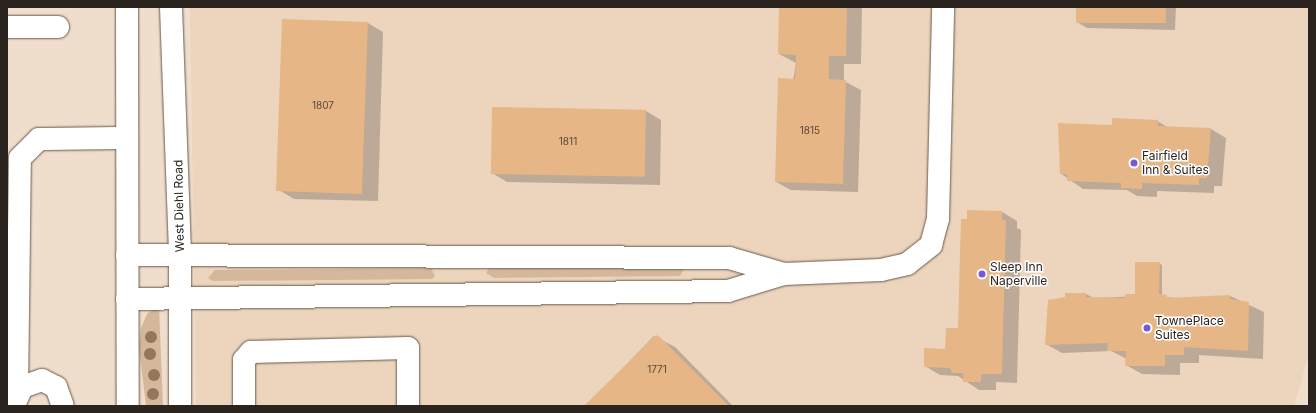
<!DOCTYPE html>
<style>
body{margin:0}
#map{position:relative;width:1316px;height:413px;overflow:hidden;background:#f0decd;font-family:Inter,sans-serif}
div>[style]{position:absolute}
.built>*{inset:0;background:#ecd4bd}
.green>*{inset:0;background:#d5b89b}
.shadow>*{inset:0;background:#0003}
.building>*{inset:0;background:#e6b686;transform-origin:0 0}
.roads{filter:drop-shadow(0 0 1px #695a4b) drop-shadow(0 0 1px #695a4b)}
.minor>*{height:22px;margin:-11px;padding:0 11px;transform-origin:11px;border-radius:11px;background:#fff}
.trees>*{width:12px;height:12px;margin:-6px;border-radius:50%;background:#91785c}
.dots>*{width:11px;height:11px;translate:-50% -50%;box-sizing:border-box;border:2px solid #fff;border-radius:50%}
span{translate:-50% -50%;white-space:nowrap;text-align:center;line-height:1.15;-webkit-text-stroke:3px #fff;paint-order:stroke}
.number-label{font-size:10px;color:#5a4838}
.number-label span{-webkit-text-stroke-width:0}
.poi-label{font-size:12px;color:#2b241e}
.left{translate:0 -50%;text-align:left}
.street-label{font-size:12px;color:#2b241e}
.frame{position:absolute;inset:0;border:8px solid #2b241e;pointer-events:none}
</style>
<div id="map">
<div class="built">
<i style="clip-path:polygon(190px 7px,1309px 7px,1309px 354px,1294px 406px,196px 406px)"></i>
</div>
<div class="green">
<i style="clip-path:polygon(490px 267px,685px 268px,680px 276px,494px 278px,486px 273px)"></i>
<i style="clip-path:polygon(431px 268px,435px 276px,432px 279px,213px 281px,208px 278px,215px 270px)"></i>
<i style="clip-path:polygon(159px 305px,163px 406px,146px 406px,139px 348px,141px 328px,147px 314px)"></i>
</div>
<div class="shadow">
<i style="clip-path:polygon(780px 7px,862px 7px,861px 64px,844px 64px,844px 81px,861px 90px,858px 192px,791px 190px,776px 182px,796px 63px,779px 54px)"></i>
<i style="clip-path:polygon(1077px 7px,1176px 7px,1175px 30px,1087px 28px,1077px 22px)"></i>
<i style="clip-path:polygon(368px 23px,383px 32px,378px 201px,294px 199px,279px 190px)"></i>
<i style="clip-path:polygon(646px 111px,661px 120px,660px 185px,507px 182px,492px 173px)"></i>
<i style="clip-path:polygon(1157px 121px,1169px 128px,1211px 129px,1226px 138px,1222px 186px,1214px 186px,1214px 193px,1157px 191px,1157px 197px,1137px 196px,1127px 190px,1083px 189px,1060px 173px,1113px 126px)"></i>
<i style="clip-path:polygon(1002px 212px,1017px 221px,1017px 228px,1021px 230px,1017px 383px,996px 382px,996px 390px,979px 390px,958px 376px,940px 375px,925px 366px,946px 350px,959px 329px)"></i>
<i style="clip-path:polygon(1159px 263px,1162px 265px,1162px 297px,1210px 300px,1230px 296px,1264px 312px,1263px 359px,1199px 355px,1199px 363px,1180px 363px,1180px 375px,1142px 374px,1126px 365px,1127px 359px,1111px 351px,1062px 353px,1046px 344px,1066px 294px,1086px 294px,1094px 298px,1140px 296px)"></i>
<i style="clip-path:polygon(654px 336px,675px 347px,733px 406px,586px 406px)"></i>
</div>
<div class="building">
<i style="clip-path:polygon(779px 7px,847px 7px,846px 56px,829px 56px,829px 79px,846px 80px,843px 184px,775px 182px,778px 78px,795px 79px,796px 55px,778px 54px)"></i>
<i style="left:1076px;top:7px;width:90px;height:16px"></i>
<i style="left:282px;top:19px;width:86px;height:172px;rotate:2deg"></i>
<i style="left:492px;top:107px;width:154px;height:67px;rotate:1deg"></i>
<i style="clip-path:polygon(1112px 118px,1158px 120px,1158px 126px,1211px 128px,1207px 178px,1199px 178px,1199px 185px,1142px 183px,1142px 189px,1121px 188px,1121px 183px,1067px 181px,1067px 174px,1060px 174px,1058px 123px,1112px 125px)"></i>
<i style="clip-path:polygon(967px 210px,1002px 211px,1002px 220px,1006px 220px,1002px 374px,981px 374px,981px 382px,963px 382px,963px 373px,952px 373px,950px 368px,924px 367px,924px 348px,945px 349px,946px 328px,958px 328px,961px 219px,967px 219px)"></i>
<i style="clip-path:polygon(1135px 262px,1160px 262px,1159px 294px,1167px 295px,1167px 298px,1230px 295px,1230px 299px,1249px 302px,1248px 351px,1184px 347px,1184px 355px,1165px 355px,1165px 366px,1125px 366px,1126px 351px,1107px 351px,1108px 343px,1045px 345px,1048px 300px,1065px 297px,1065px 293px,1086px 293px,1086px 297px,1125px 298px,1125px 294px,1135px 294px)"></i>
<i style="clip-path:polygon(656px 335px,660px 337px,729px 406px,584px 406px)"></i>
</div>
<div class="roads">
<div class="minor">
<i style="left:127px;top:7px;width:399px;rotate:89.9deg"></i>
<i style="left:171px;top:7px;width:247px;rotate:87.9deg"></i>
<i style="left:180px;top:254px;width:152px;rotate:90deg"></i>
<i style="left:7px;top:27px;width:51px"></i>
<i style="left:127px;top:255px;width:602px;rotate:0.29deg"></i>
<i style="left:729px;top:258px;width:57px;rotate:16.2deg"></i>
<i style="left:127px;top:299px;width:601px;rotate:-0.76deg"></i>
<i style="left:728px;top:291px;width:59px;rotate:-16.9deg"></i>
<i style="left:784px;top:274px;width:97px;rotate:-2.4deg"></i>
<i style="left:881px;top:270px;width:27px;rotate:-13deg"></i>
<i style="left:907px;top:264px;width:31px;rotate:-38deg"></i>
<i style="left:931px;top:245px;width:27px;rotate:-75deg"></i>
<i style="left:938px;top:219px;width:212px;rotate:-88.6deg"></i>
<i style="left:17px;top:394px;width:236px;rotate:-89.3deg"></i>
<i style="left:20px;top:158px;width:27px;rotate:-45deg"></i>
<i style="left:39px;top:139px;width:86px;rotate:-0.7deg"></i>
<i style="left:15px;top:403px;width:17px;rotate:-66deg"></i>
<i style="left:22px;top:387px;width:21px;rotate:-19deg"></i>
<i style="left:42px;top:380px;width:16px;rotate:27deg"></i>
<i style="left:56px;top:387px;width:20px;rotate:70deg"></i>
<i style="left:244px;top:406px;width:46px;rotate:-90deg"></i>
<i style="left:244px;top:360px;width:11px;rotate:-49deg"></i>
<i style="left:251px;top:352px;width:157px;rotate:-1.5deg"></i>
<i style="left:408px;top:348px;width:58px;rotate:90deg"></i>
</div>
</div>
<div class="trees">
<i style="left:151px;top:337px"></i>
<i style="left:150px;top:354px"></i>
<i style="left:154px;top:375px"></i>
<i style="left:153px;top:394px"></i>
</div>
<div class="dots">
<i style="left:1134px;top:163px;background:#7959d3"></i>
<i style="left:982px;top:274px;background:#7959d3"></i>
<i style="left:1147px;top:328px;background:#7959d3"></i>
</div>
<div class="number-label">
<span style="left:323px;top:106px">1807</span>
<span style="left:810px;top:131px">1815</span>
<span style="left:568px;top:142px">1811</span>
<span style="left:657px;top:370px">1771</span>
</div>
<div class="poi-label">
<span class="left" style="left:1142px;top:163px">Fairfield<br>Inn &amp; Suites</span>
<span class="left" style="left:990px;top:274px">Sleep Inn<br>Naperville</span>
<span class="left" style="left:1155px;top:328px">TownePlace<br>Suites</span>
</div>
<div class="street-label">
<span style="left:179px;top:206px;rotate:-91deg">West Diehl Road</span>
</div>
<div class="frame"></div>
</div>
